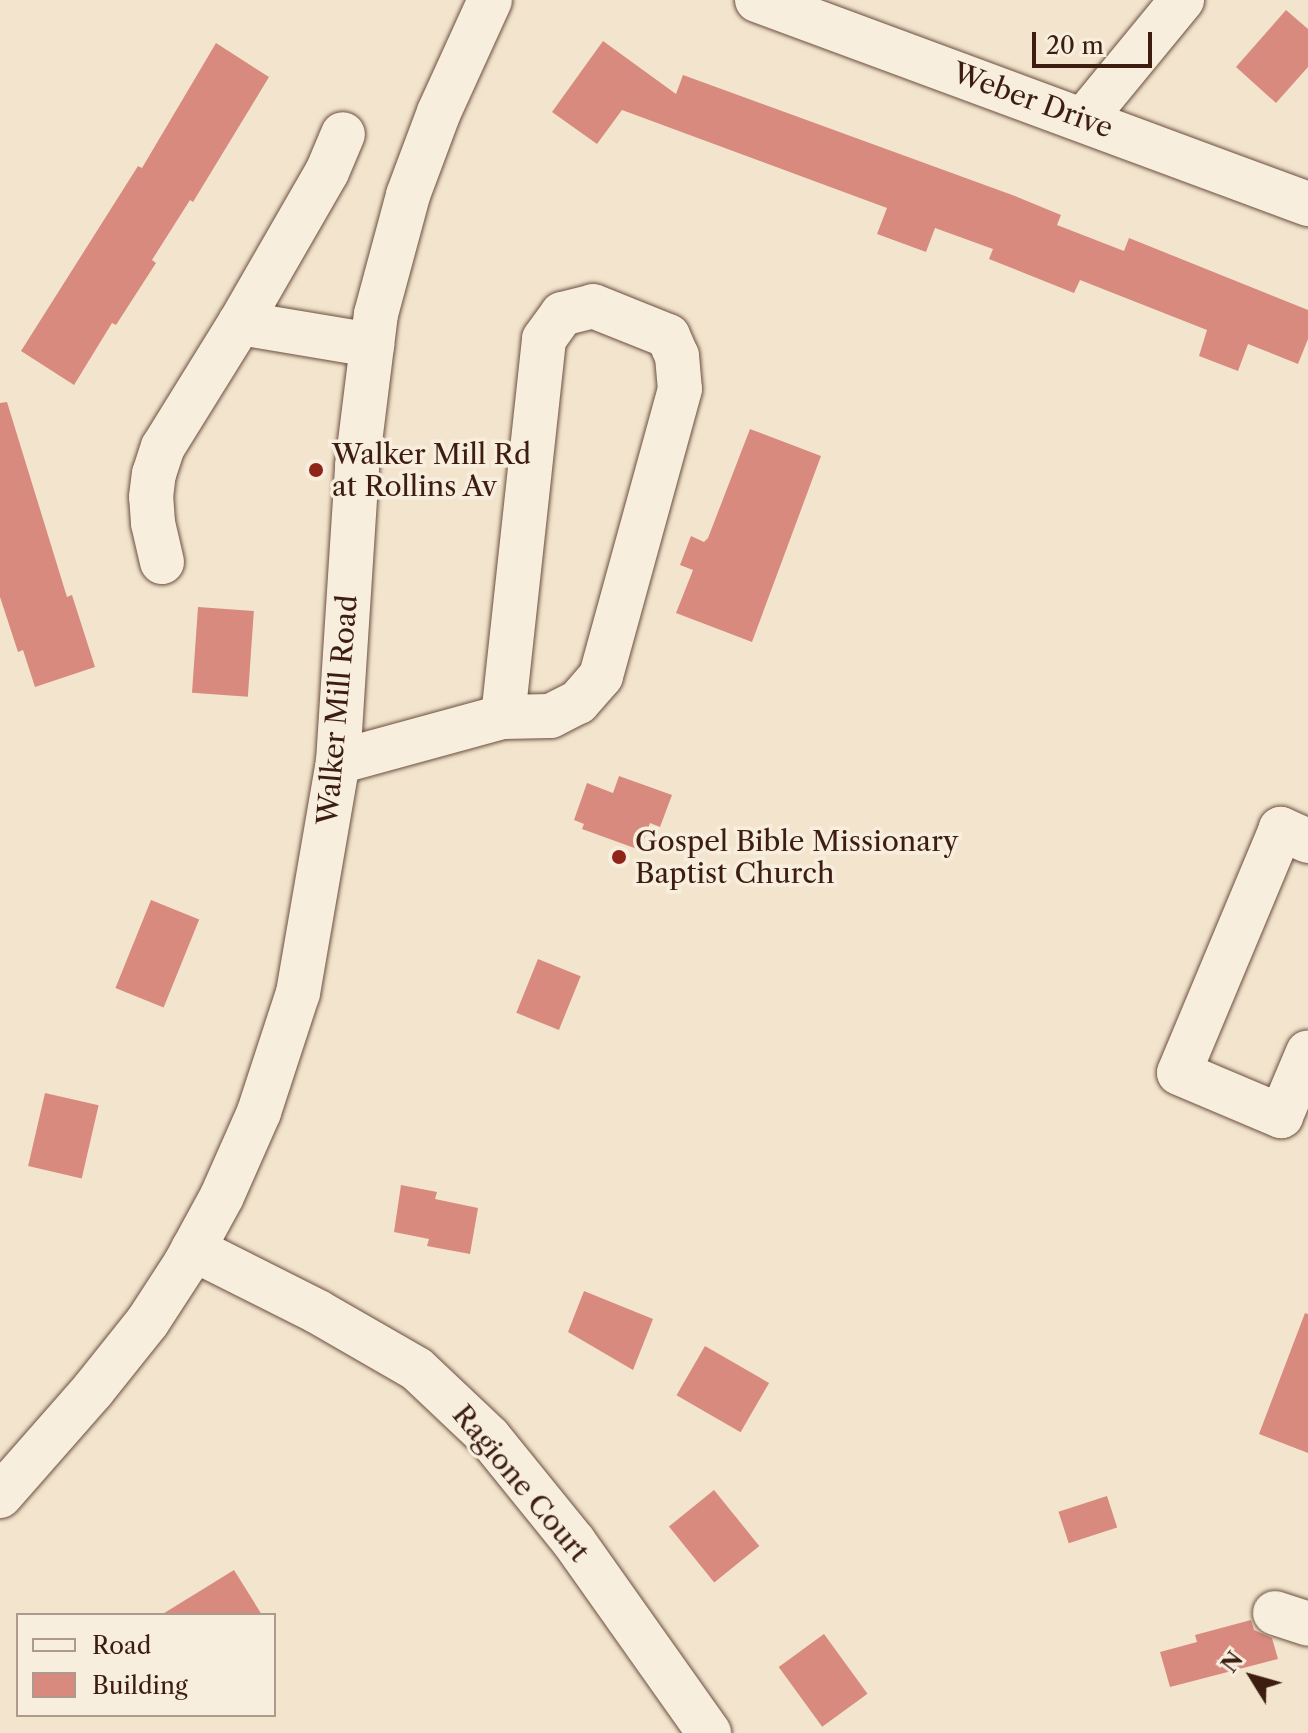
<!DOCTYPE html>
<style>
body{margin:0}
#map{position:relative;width:1308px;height:1733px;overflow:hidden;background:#f3e5cd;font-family:"Libre Caslon Text",serif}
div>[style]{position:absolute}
.building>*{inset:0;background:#d88a7f;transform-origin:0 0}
.roads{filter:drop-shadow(0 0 2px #6b4f40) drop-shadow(0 0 2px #6b4f40)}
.minor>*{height:44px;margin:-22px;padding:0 22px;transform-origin:22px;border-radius:22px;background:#f7eede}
.dots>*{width:22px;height:22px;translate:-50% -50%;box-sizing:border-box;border:4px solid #f7eede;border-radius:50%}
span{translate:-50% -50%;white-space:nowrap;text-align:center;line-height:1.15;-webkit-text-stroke:7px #f7eede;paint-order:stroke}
.street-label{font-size:28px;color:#3e1d11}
.poi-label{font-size:28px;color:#3e1d11}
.left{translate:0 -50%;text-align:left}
.legend{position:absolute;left:16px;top:1613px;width:260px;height:104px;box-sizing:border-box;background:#f7eede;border:2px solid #ad9a8c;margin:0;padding:10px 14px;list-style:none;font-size:24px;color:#3e1d11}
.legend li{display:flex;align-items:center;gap:16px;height:40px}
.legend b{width:40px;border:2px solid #ad9a8c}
.north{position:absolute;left:1212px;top:1637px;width:80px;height:80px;-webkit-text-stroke:6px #f7eede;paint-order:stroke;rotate:307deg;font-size:22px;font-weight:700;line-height:32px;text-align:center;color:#3e1d11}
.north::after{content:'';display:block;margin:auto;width:28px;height:36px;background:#3e1d11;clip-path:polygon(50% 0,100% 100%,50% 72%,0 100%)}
.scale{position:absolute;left:1032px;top:32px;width:120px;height:36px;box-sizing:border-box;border:4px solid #3e1d11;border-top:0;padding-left:10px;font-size:24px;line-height:28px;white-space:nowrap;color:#3e1d11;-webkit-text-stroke:6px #f7eede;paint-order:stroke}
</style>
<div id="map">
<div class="building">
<i style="clip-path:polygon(1286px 10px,1308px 29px,1308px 67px,1276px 103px,1236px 67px)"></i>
<i style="clip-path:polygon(603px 41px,676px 94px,683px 75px,1015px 196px,1061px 215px,1057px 225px,1124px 251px,1129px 238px,1308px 310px,1308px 339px,1298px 364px,1248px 344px,1238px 371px,1199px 356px,1207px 330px,1080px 280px,1074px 293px,989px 259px,993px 249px,935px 228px,926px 252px,877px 234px,887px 208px,622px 110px,597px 144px,552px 112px)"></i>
<i style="clip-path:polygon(216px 43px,269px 77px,193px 202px,190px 200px,152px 260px,156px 263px,116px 325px,112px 323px,74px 385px,21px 351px,138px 166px,142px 168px)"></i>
<i style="clip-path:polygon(7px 402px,67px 597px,72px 595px,95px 667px,35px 687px,23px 650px,18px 652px,0 597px,0 403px)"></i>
<i style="clip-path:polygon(750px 429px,821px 456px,752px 642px,676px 613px,693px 570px,680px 565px,691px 536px,704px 542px,708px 538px)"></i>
<i style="left:198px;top:607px;width:56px;height:86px;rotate:4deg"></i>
<i style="clip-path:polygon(619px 776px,672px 795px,660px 827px,650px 823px,640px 850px,582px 829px,584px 824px,574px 820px,587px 783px,613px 793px)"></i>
<i style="left:151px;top:900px;width:52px;height:95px;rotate:22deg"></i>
<i style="left:538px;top:959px;width:46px;height:58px;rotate:22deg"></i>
<i style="left:45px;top:1093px;width:55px;height:75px;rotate:13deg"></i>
<i style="clip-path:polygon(401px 1185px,437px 1192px,435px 1199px,478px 1208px,470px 1254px,427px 1246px,429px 1239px,394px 1232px)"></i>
<i style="clip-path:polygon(584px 1291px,653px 1319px,633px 1370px,568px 1332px)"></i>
<i style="clip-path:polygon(1305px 1313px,1308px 1314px,1308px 1453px,1259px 1434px)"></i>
<i style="left:705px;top:1346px;width:74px;height:57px;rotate:30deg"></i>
<i style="left:714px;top:1490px;width:72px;height:58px;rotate:51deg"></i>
<i style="left:1107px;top:1496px;width:33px;height:51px;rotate:72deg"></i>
<i style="clip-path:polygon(234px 1570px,262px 1615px,161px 1615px)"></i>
<i style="clip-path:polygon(1251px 1620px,1254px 1630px,1272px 1638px,1278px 1659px,1170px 1687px,1160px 1652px,1197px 1642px,1195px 1635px)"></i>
<i style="left:824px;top:1634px;width:74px;height:56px;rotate:54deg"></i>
</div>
<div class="roads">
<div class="minor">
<i style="left:757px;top:0;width:588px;rotate:20.32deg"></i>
<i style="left:1085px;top:118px;width:153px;rotate:-50.6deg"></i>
<i style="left:240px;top:323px;width:134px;rotate:9.5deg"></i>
<i style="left:162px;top:562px;width:40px;rotate:-103deg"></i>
<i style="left:153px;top:523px;width:26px;rotate:-94deg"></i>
<i style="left:151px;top:497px;width:23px;rotate:-83deg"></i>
<i style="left:154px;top:474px;width:28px;rotate:-72deg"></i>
<i style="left:163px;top:447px;width:146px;rotate:-58.2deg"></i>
<i style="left:240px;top:323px;width:174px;rotate:-60.1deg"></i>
<i style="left:327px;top:172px;width:41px;rotate:-67.2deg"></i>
<i style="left:338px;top:762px;width:171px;rotate:-15.3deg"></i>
<i style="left:503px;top:717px;width:380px;rotate:-83.8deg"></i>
<i style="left:544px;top:339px;width:31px;rotate:-54deg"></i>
<i style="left:562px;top:314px;width:32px;rotate:-14deg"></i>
<i style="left:593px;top:306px;width:81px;rotate:21.8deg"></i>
<i style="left:668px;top:336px;width:22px;rotate:66deg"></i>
<i style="left:677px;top:356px;width:33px;rotate:85deg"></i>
<i style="left:680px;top:389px;width:298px;rotate:105.4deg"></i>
<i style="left:601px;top:676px;width:35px;rotate:131deg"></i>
<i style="left:578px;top:702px;width:31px;rotate:153deg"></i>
<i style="left:550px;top:716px;width:47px;rotate:178.8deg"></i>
<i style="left:1308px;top:841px;width:30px;rotate:-156deg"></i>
<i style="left:1281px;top:829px;width:264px;rotate:112.7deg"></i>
<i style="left:1179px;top:1073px;width:111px;rotate:22.9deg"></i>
<i style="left:1281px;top:1116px;width:69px;rotate:-67.1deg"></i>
<i style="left:193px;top:1249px;width:140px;rotate:26.7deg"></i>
<i style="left:318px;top:1312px;width:114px;rotate:29.9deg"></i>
<i style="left:417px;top:1369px;width:99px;rotate:43.4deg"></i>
<i style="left:489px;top:1437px;width:135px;rotate:51deg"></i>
<i style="left:574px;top:1542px;width:234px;rotate:54.7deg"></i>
<i style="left:0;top:1496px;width:141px;rotate:-48.7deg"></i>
<i style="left:93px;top:1390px;width:88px;rotate:-51.4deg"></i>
<i style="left:148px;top:1321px;width:68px;rotate:-57deg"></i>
<i style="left:185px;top:1264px;width:77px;rotate:-61.4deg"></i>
<i style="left:222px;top:1196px;width:92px;rotate:-66.2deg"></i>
<i style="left:259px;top:1112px;width:125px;rotate:-71.9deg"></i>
<i style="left:298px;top:993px;width:234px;rotate:-80.2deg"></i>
<i style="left:338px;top:762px;width:297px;rotate:-86.3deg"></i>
<i style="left:357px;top:466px;width:153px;rotate:-82.9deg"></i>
<i style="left:376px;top:314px;width:123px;rotate:-74.9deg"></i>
<i style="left:408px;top:195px;width:89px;rotate:-69.5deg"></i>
<i style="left:439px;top:112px;width:123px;rotate:-65.5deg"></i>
<i style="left:1275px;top:1613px;width:35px;rotate:18deg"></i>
</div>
</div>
<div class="dots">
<i style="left:316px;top:470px;background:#8f2418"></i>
<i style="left:619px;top:857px;background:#8f2418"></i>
</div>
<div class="street-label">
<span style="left:1033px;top:100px;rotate:20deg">Weber Drive</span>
<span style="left:337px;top:710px;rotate:-85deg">Walker Mill Road</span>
<span style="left:521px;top:1483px;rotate:50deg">Ragione Court</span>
</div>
<div class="poi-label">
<span class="left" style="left:332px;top:470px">Walker Mill Rd<br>at Rollins Av</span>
<span class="left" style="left:635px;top:857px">Gospel Bible Missionary<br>Baptist Church</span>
</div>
<ul class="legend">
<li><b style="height:10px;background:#f7eede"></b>Road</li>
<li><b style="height:22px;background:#d88a7f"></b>Building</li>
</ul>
<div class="north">N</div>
<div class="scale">20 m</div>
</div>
